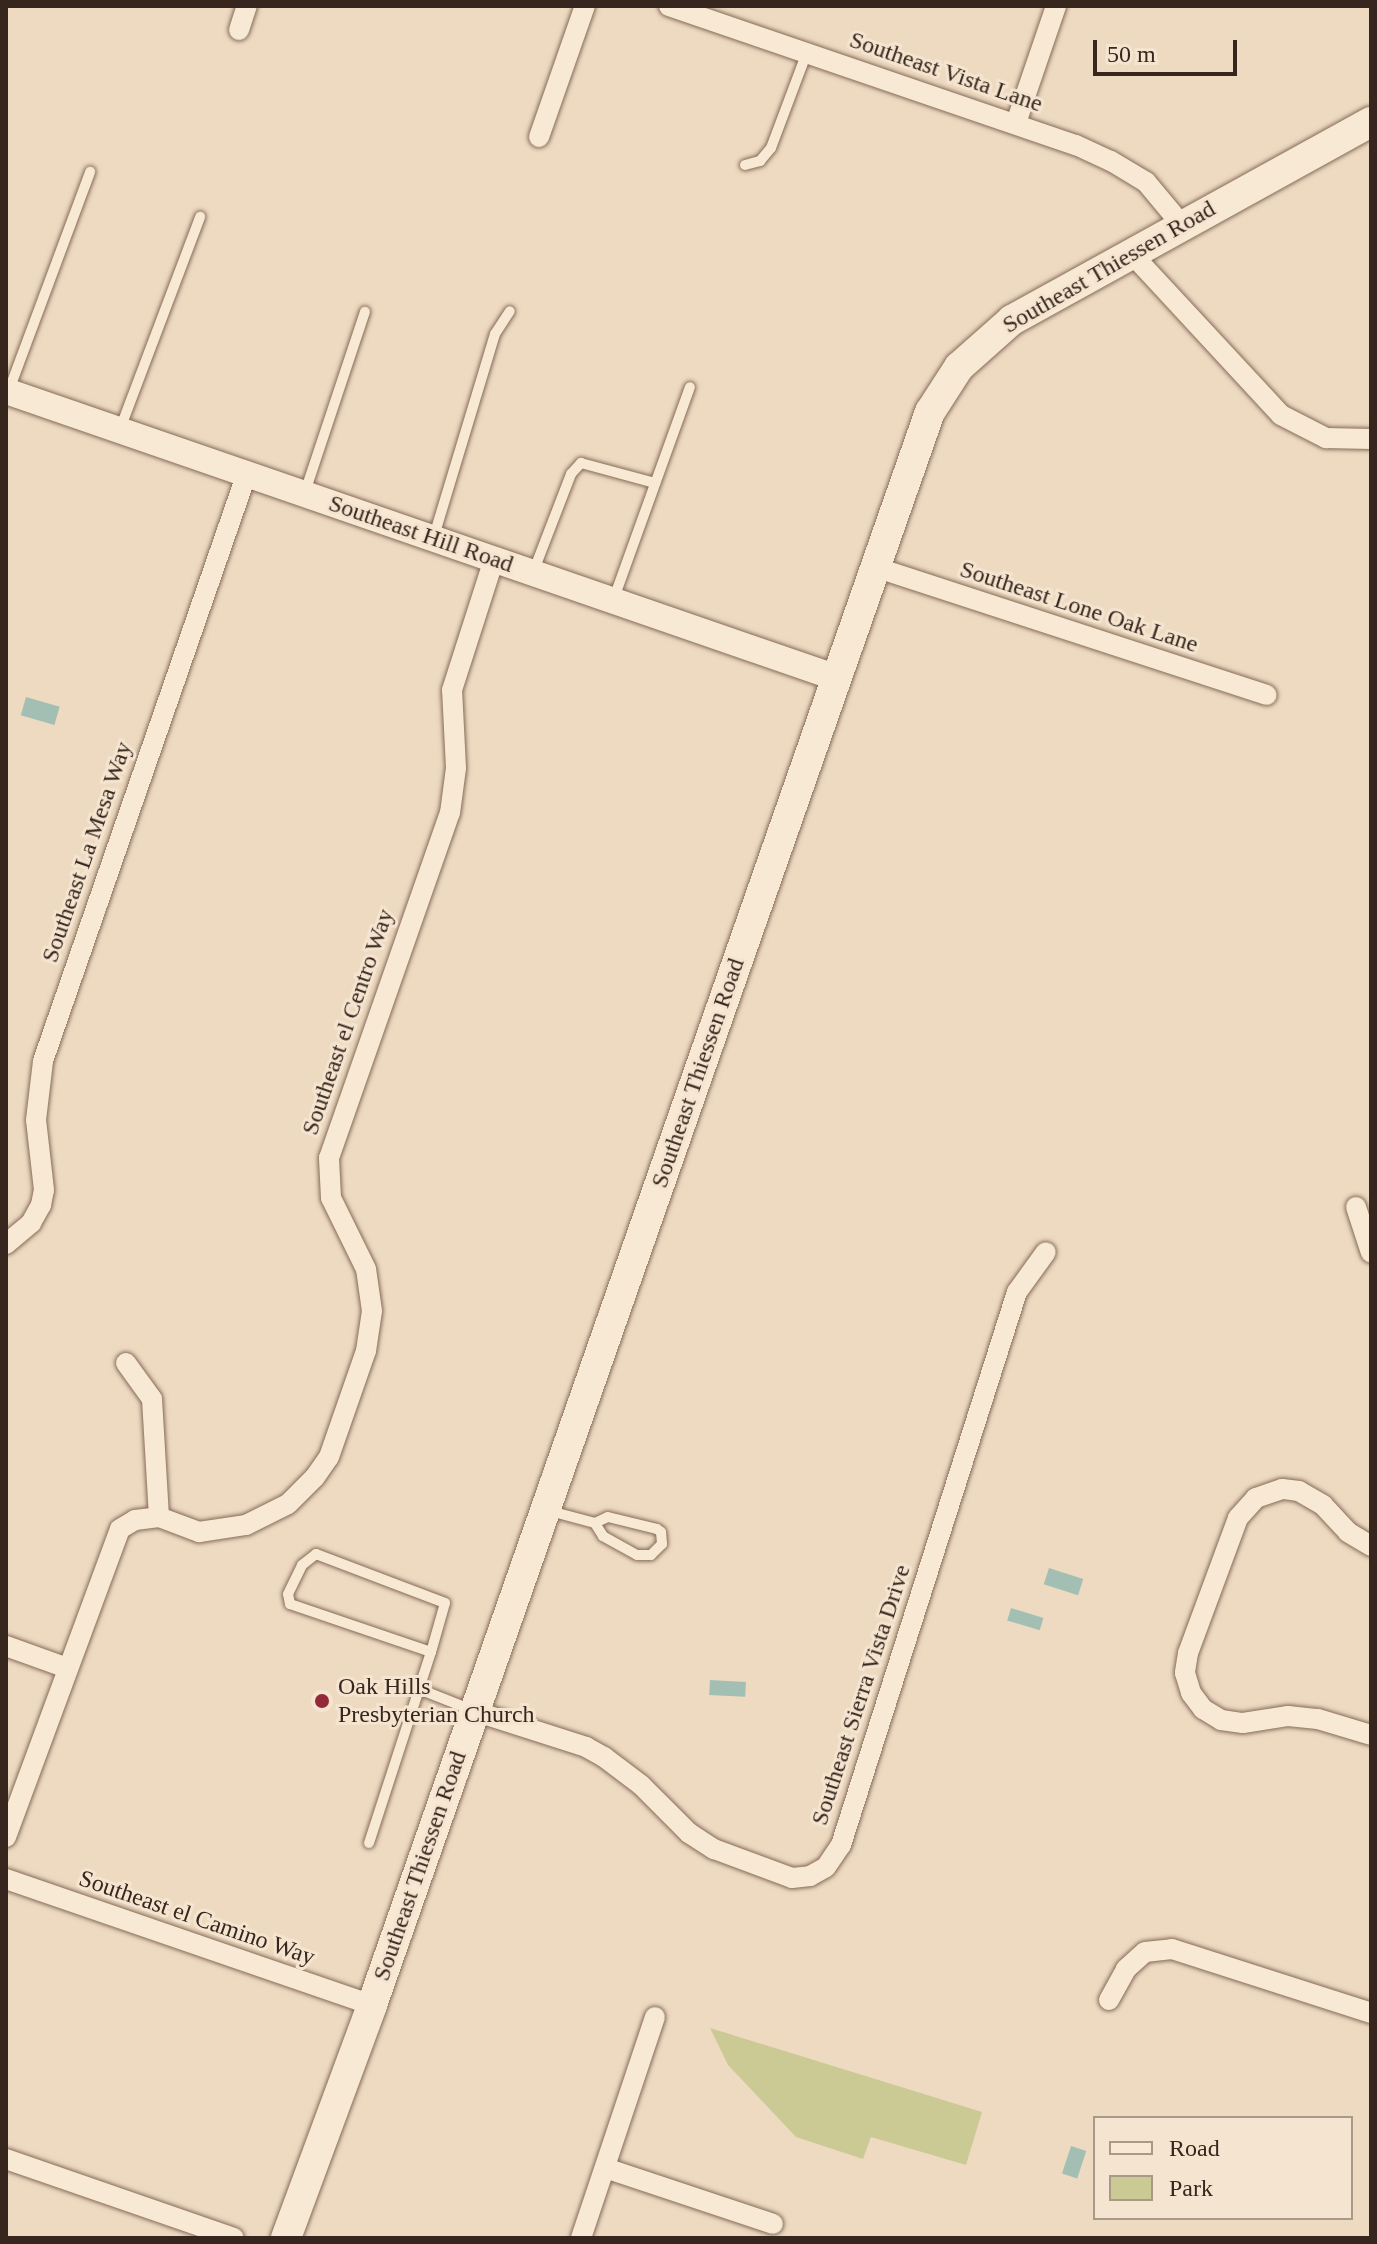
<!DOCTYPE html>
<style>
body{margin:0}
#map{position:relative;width:1377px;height:2244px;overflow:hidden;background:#eddac1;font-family:Georgia,serif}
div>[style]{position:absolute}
.green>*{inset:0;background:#cbca95}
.water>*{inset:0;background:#a3bfb4;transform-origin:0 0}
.roads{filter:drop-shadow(0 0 2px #866b59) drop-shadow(0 0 2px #866b59)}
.service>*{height:10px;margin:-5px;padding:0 5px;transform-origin:5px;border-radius:5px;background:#f8e9d4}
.minor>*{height:20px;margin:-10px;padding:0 10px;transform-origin:10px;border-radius:10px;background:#f8e9d4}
.tertiary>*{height:26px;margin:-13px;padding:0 13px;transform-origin:13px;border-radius:13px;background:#f8e9d4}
.secondary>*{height:30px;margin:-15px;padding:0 15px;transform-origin:15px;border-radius:15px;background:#f8e9d4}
.dots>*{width:22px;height:22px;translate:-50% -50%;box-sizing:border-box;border:4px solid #f5e5d0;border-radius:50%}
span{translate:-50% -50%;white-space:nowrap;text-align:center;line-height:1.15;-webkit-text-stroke:6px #f5e5d0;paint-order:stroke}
.street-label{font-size:24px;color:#36261d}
.poi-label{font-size:24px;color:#36261d}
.left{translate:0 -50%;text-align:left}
.frame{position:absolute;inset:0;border:8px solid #36261d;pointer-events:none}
.legend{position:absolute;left:1093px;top:2116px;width:260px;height:104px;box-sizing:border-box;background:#f5e5d0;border:2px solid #a99988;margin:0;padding:10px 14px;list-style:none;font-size:24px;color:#36261d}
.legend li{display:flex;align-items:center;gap:16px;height:40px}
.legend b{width:40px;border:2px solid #a99988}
.scale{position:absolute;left:1093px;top:40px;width:144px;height:36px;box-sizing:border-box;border:4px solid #36261d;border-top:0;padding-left:10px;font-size:24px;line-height:28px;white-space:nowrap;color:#36261d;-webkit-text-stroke:6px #f5e5d0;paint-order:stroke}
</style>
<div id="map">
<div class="green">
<i style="clip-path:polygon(710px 2028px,982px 2112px,966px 2165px,871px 2137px,863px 2159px,796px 2137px,728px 2065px)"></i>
</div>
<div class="water">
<i style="left:26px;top:697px;width:35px;height:19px;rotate:16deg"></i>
<i style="left:1049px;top:1568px;width:36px;height:17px;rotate:18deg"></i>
<i style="left:1011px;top:1608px;width:34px;height:13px;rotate:17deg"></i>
<i style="left:710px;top:1680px;width:36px;height:15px;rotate:3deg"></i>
<i style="left:1071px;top:2146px;width:16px;height:29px;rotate:18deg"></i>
</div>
<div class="roads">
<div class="service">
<i style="left:745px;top:165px;width:16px;rotate:-15deg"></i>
<i style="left:760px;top:161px;width:17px;rotate:-50deg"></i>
<i style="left:771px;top:148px;width:103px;rotate:-69.4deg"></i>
<i style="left:9px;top:390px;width:233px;rotate:-69.6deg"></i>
<i style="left:120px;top:429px;width:227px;rotate:-69.3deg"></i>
<i style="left:305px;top:492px;width:190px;rotate:-71.6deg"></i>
<i style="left:434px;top:536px;width:211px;rotate:-73.2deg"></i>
<i style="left:495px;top:334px;width:27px;rotate:-57deg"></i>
<i style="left:534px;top:570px;width:103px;rotate:-68.9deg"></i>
<i style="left:571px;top:474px;width:15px;rotate:-48deg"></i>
<i style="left:581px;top:463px;width:77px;rotate:15.1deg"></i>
<i style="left:614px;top:598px;width:224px;rotate:-70.2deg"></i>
<i style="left:550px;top:1511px;width:47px;rotate:14.9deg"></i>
<i style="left:595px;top:1523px;width:14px;rotate:-25deg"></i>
<i style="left:608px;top:1517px;width:50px;rotate:13.8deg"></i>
<i style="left:657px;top:1529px;width:5px;rotate:37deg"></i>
<i style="left:661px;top:1532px;width:12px;rotate:85deg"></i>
<i style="left:662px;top:1544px;width:16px;rotate:135deg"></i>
<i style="left:651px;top:1555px;width:14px;rotate:180deg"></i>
<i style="left:637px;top:1555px;width:39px;rotate:-151deg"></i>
<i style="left:603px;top:1536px;width:15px;rotate:-122deg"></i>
<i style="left:431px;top:1652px;width:149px;rotate:-161.2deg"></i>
<i style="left:290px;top:1604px;width:10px;rotate:-101deg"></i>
<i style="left:288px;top:1594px;width:32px;rotate:-64deg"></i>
<i style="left:302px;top:1565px;width:18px;rotate:-38deg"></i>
<i style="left:316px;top:1554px;width:138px;rotate:20.8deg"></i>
<i style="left:445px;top:1603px;width:51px;rotate:105.9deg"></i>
<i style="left:431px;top:1652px;width:39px;rotate:108deg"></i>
<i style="left:419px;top:1689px;width:57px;rotate:21.6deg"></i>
<i style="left:369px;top:1843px;width:162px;rotate:-72deg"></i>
</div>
<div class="minor">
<i style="left:669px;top:6px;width:430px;rotate:18.9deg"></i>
<i style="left:1076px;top:145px;width:38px;rotate:25deg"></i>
<i style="left:1111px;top:161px;width:41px;rotate:31deg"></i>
<i style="left:1146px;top:182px;width:56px;rotate:50.1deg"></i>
<i style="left:239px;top:30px;width:25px;rotate:-72deg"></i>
<i style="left:1016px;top:123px;width:124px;rotate:-71.1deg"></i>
<i style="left:539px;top:137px;width:139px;rotate:-70.7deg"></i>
<i style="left:1131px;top:253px;width:221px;rotate:47.2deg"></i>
<i style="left:1281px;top:415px;width:51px;rotate:27.1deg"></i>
<i style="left:1326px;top:438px;width:45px;rotate:1.3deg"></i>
<i style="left:875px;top:567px;width:412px;rotate:18.1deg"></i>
<i style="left:1356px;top:1207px;width:48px;rotate:71.9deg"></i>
<i style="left:6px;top:1244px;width:33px;rotate:-40deg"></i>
<i style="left:31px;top:1223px;width:21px;rotate:-61deg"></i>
<i style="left:41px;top:1205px;width:15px;rotate:-79deg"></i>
<i style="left:44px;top:1190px;width:70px;rotate:-96.5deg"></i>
<i style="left:36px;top:1120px;width:59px;rotate:-83.2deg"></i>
<i style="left:43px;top:1061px;width:622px;rotate:-70.87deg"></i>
<i style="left:126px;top:1363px;width:44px;rotate:54.2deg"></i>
<i style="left:152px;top:1399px;width:118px;rotate:86.6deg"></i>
<i style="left:1371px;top:1546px;width:27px;rotate:-149deg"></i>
<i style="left:1348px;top:1532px;width:37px;rotate:-133deg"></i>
<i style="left:1323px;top:1505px;width:28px;rotate:-150deg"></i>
<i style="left:1299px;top:1491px;width:17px;rotate:-173deg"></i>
<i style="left:1282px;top:1489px;width:28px;rotate:161deg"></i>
<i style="left:1256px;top:1498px;width:27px;rotate:132deg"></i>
<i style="left:1238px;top:1518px;width:144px;rotate:110.3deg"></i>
<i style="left:1188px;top:1653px;width:20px;rotate:99deg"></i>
<i style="left:1185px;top:1673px;width:21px;rotate:73deg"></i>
<i style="left:1191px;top:1693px;width:20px;rotate:53deg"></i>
<i style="left:1203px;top:1709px;width:21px;rotate:31deg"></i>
<i style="left:1221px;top:1720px;width:22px;rotate:8deg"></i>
<i style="left:1243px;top:1723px;width:46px;rotate:-8.8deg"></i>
<i style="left:1288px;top:1716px;width:30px;rotate:6deg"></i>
<i style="left:1318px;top:1719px;width:55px;rotate:16.8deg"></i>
<i style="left:6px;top:1646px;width:65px;rotate:19.8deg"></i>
<i style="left:474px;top:1711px;width:118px;rotate:17.8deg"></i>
<i style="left:586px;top:1747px;width:21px;rotate:29deg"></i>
<i style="left:604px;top:1757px;width:46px;rotate:37.1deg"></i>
<i style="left:641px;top:1785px;width:68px;rotate:45deg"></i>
<i style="left:689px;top:1833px;width:30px;rotate:33deg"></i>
<i style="left:714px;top:1849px;width:83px;rotate:20.4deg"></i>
<i style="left:792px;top:1878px;width:18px;rotate:-6deg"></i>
<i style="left:810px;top:1876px;width:18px;rotate:-29deg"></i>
<i style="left:826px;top:1867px;width:27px;rotate:-56deg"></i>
<i style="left:841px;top:1845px;width:580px;rotate:-72.35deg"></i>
<i style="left:1017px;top:1292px;width:49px;rotate:-54.1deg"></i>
<i style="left:6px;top:1837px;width:328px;rotate:-69.7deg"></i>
<i style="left:120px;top:1529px;width:17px;rotate:-31deg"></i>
<i style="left:135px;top:1520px;width:24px;rotate:-7deg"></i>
<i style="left:159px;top:1517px;width:43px;rotate:20.6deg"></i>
<i style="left:199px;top:1532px;width:48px;rotate:-8.5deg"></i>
<i style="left:246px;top:1525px;width:47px;rotate:-26.6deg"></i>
<i style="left:288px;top:1504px;width:38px;rotate:-45deg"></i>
<i style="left:315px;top:1477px;width:24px;rotate:-55deg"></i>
<i style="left:329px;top:1457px;width:112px;rotate:-70.8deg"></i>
<i style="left:366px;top:1351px;width:40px;rotate:-81.5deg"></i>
<i style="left:372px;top:1311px;width:42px;rotate:-98.1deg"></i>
<i style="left:366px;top:1269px;width:79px;rotate:-116.2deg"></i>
<i style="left:331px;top:1198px;width:40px;rotate:-92.9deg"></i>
<i style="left:329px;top:1158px;width:366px;rotate:-70.7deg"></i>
<i style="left:450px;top:813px;width:45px;rotate:-82.4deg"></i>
<i style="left:456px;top:768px;width:78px;rotate:-92.9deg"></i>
<i style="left:452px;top:690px;width:138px;rotate:-72.2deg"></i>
<i style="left:6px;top:1879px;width:387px;rotate:19deg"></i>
<i style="left:1109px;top:2000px;width:35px;rotate:-61deg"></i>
<i style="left:1126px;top:1969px;width:25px;rotate:-42deg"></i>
<i style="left:1145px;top:1952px;width:27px;rotate:-6deg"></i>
<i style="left:1172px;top:1949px;width:209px;rotate:17.8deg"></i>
<i style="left:6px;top:2159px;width:241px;rotate:19.1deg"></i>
<i style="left:605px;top:2168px;width:177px;rotate:18.4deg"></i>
<i style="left:581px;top:2238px;width:233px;rotate:-71.5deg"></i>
</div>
<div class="tertiary">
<i style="left:6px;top:391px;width:879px;rotate:19.05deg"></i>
</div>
<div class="secondary">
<i style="left:286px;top:2238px;width:248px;rotate:-69.7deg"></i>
<i style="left:372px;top:2005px;width:1688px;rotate:-70.7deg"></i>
<i style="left:930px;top:412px;width:54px;rotate:-57.2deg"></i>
<i style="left:959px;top:367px;width:71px;rotate:-41.6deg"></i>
<i style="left:1012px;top:320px;width:410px;rotate:-28.9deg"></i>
</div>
</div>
<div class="dots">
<i style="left:322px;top:1701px;background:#942a38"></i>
</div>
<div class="street-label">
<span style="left:946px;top:72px;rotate:19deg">Southeast Vista Lane</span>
<span style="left:1109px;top:267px;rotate:-30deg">Southeast Thiessen Road</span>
<span style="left:421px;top:534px;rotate:19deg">Southeast Hill Road</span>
<span style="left:1079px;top:607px;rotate:18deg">Southeast Lone Oak Lane</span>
<span style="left:87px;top:852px;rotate:-71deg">Southeast La Mesa Way</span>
<span style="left:348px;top:1022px;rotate:-71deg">Southeast el Centro Way</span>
<span style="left:698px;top:1073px;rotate:-71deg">Southeast Thiessen Road</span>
<span style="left:861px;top:1695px;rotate:-72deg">Southeast Sierra Vista Drive</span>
<span style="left:420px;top:1866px;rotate:-71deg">Southeast Thiessen Road</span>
<span style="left:197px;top:1918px;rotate:19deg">Southeast el Camino Way</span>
</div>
<div class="poi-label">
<span class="left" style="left:338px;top:1701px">Oak Hills<br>Presbyterian Church</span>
</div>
<div class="frame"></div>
<ul class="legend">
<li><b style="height:10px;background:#f8e9d4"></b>Road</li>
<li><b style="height:22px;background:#cbca95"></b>Park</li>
</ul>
<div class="scale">50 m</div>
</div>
